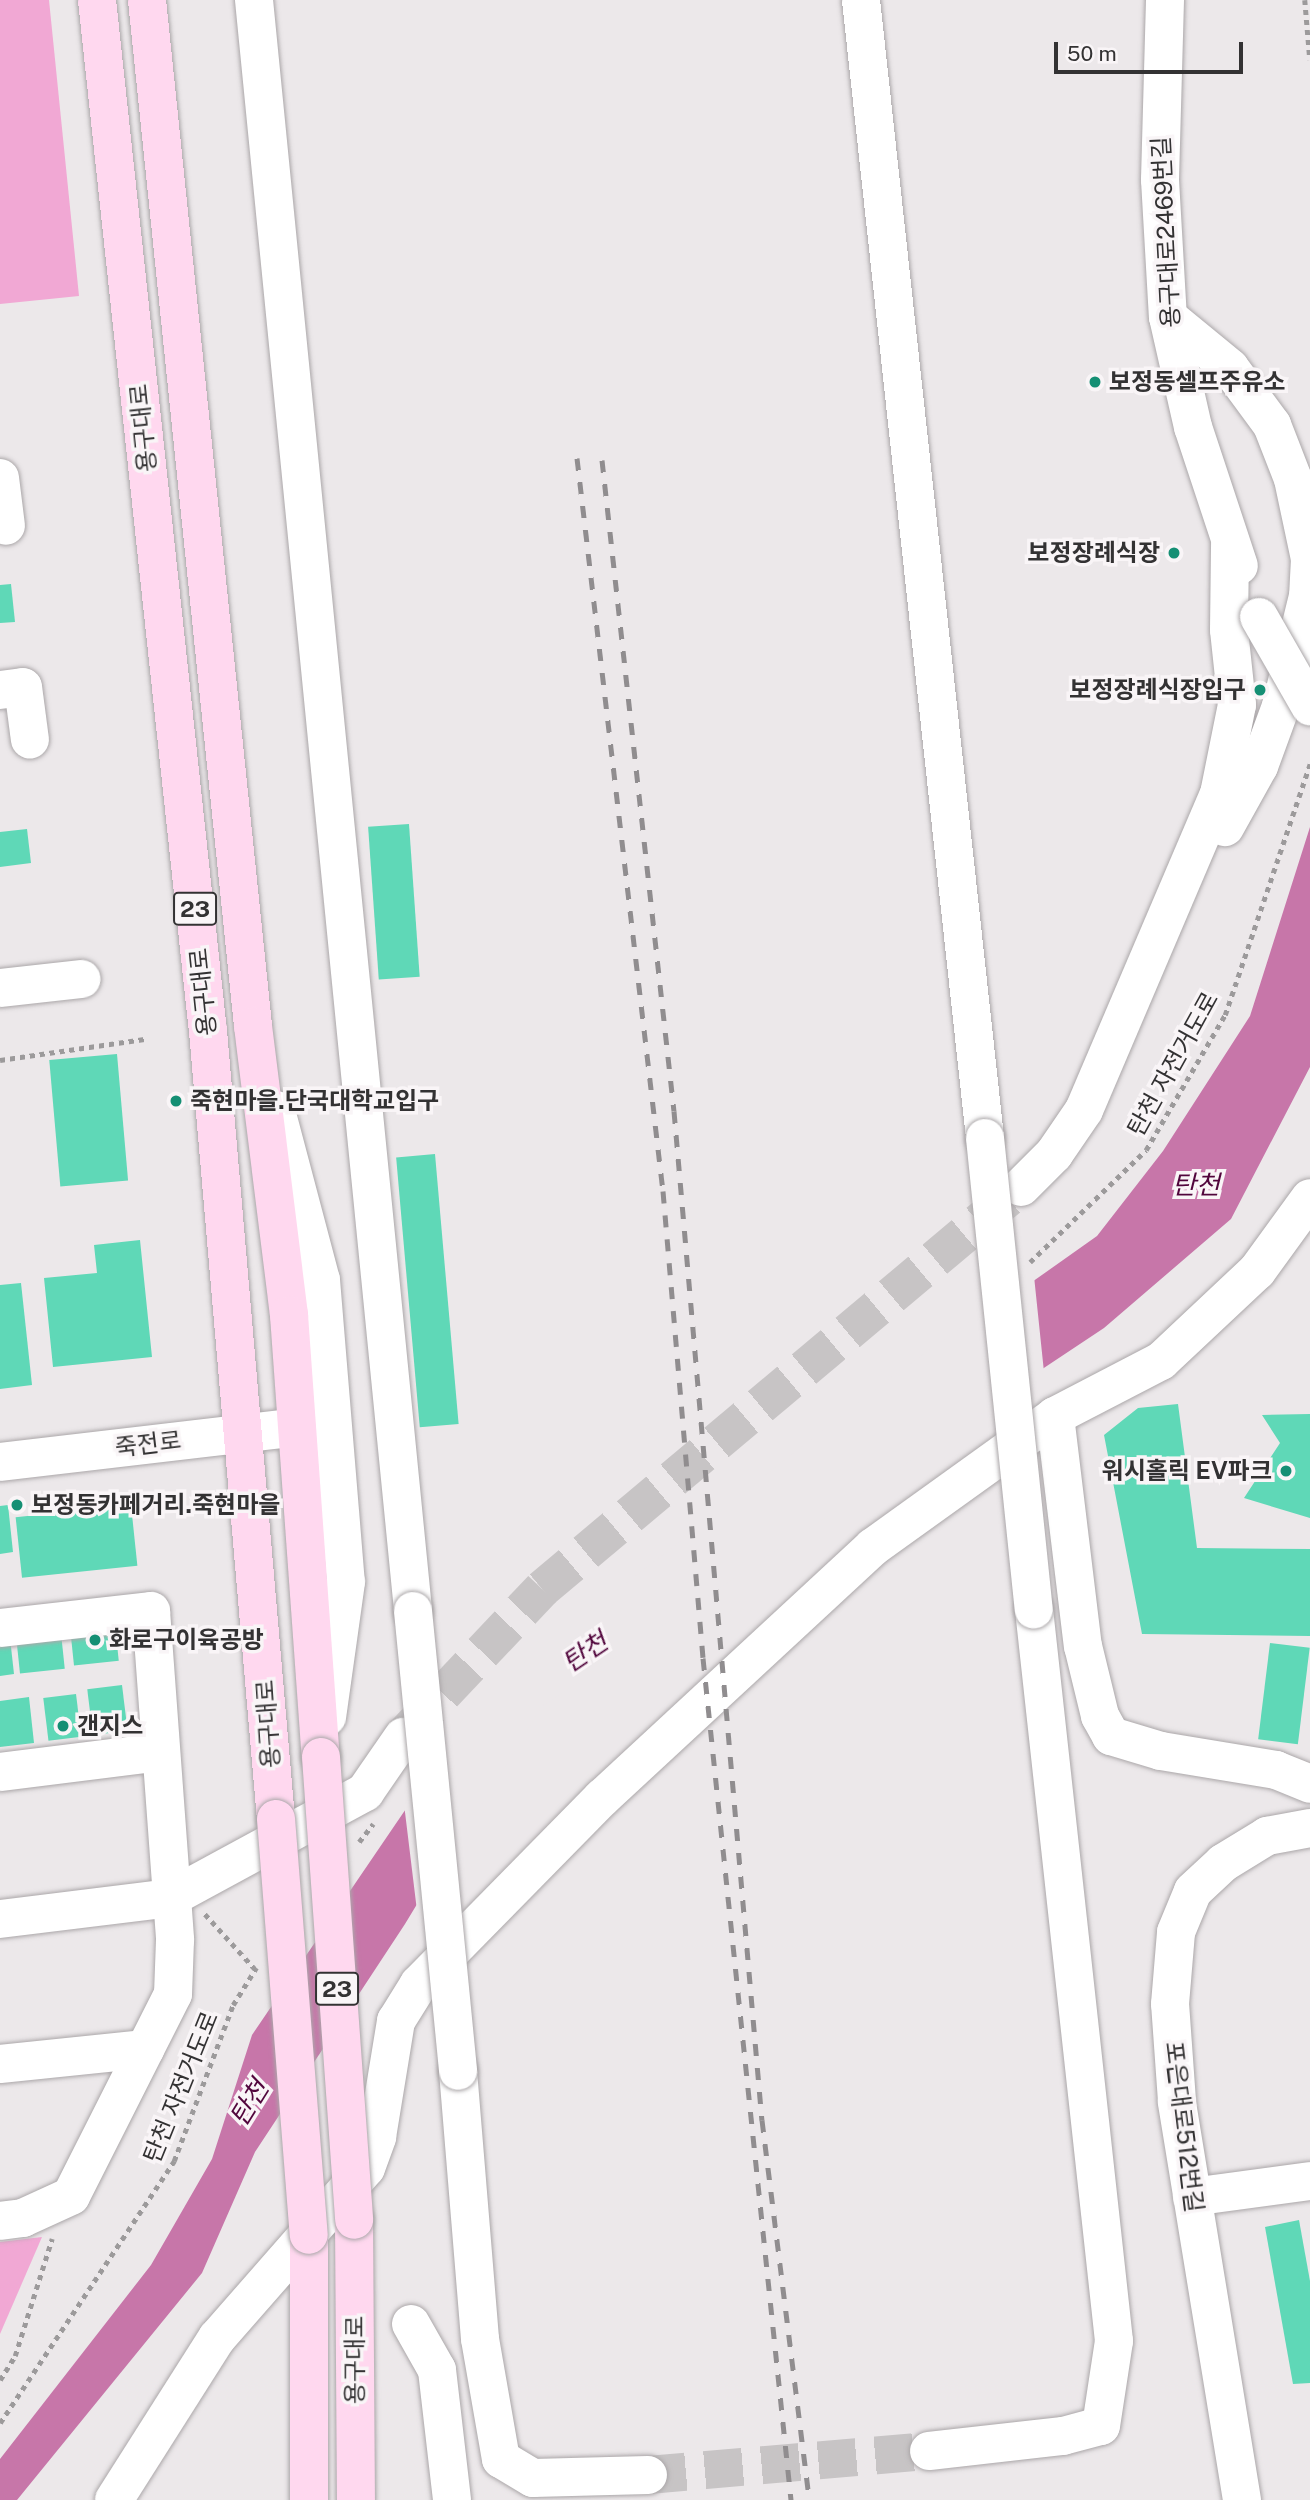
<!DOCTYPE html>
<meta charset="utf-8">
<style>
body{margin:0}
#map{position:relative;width:1310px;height:2500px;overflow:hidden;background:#ece8ea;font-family:"Public Sans","Noto Sans KR",sans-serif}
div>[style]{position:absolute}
.green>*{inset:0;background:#f1a8d4}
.water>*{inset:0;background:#c776a9}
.pier>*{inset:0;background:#ece8ea}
.building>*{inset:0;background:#5fd8b7;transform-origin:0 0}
.minor-tunnel>*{height:38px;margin-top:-19px;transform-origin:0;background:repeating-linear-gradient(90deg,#c7c4c5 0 38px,transparent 0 57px)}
.path>*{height:4.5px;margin-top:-2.25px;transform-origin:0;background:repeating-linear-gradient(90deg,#9c9a9b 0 5px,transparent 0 10px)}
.roads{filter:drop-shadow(0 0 2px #aba7a9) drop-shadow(0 0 2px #aba7a9)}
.minor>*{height:38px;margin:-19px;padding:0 19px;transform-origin:19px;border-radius:19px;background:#fff}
.major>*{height:38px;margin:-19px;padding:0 19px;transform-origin:19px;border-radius:19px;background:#ffd8ef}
.rail>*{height:5px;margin-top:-2.5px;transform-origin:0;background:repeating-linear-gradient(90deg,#908d8f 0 12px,transparent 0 24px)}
.bridges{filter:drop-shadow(0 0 2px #aba7a9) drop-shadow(0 0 2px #aba7a9)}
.minor-bridge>*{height:38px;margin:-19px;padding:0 19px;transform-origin:19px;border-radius:19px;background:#fff}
.major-bridge>*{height:38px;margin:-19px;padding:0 19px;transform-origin:19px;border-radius:19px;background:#ffd8ef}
.dots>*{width:19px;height:19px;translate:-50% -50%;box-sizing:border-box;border:4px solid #f9f5f7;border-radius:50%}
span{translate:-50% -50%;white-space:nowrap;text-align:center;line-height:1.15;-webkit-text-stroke:7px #f9f5f7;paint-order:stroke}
.shield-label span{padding:2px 5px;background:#f9f5f7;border:2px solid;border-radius:5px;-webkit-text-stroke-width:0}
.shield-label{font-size:23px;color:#333233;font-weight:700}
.street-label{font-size:24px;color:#333233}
.poi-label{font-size:24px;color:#333233;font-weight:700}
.left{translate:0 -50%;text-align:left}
.right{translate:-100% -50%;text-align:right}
.water-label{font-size:26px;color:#51053c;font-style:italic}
.scale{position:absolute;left:1054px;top:42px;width:189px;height:32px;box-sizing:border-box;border:4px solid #333233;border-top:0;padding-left:9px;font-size:21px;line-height:24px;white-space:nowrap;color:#333233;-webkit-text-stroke:5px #f9f5f7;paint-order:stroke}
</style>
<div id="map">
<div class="green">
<i style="clip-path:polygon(0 0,49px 0,79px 296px,0 304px)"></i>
<i style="clip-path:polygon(42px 2237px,0 2334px,0 2242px)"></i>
</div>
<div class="water">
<i style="clip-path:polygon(1310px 827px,1310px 1067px,1231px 1219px,1104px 1328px,539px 1703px,405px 1924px,255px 2152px,202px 2273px,17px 2500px,0 2500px,0 2459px,151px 2265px,212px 2159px,252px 2035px,478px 1703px,888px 1384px,1097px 1236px,1163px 1151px,1250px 1016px)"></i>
</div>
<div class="pier">
<i style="clip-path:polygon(1034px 1276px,1044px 1372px,542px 1706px,417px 1911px,404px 1804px,475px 1701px,886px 1381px)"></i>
</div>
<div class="building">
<i style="clip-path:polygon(11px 584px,15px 622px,0 623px,0 585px)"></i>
<i style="left:409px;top:824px;width:153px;height:41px;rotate:86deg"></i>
<i style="clip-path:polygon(27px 829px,31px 863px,0 867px,0 832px)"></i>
<i style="left:117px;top:1054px;width:127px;height:68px;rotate:85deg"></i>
<i style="left:435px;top:1154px;width:271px;height:39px;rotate:85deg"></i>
<i style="clip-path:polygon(140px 1240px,152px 1357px,53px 1367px,44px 1278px,97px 1273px,94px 1245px)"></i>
<i style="clip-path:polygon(21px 1283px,32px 1385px,0 1389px,0 1285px)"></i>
<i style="clip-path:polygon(1178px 1404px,1197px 1548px,1310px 1549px,1310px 1636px,1142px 1634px,1104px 1435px,1138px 1408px)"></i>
<i style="clip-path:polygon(1310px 1414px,1310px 1518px,1244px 1498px,1280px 1443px,1262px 1415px)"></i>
<i style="clip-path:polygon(8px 1505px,13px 1552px,0 1554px,0 1506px)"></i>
<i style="left:131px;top:1505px;width:61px;height:116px;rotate:84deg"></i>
<i style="left:115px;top:1625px;width:36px;height:45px;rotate:84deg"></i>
<i style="left:61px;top:1633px;width:36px;height:45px;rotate:84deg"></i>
<i style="clip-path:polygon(10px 1638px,14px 1674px,0 1676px,0 1639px)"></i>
<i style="left:1270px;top:1643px;width:40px;height:97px;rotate:7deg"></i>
<i style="left:122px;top:1685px;width:46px;height:35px;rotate:83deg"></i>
<i style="left:76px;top:1694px;width:43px;height:33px;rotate:83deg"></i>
<i style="clip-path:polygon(29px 1697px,34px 1743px,0 1747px,0 1701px)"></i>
<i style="clip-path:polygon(1299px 2220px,1310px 2281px,1310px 2383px,1293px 2384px,1265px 2227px)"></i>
</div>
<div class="minor-tunnel">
<i style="left:404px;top:1735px;width:201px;rotate:-46.6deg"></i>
<i style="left:542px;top:1589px;width:618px;rotate:-40.01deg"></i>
<i style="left:648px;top:2475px;width:282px;rotate:-4.9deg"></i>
</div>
<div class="path">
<i style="left:1305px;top:0;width:60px;rotate:85.2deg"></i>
<i style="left:0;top:1060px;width:146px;rotate:-8.3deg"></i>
<i style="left:1030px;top:1262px;width:161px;rotate:-44deg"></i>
<i style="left:1146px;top:1150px;width:156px;rotate:-59.7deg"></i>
<i style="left:1225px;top:1015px;width:265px;rotate:-71.3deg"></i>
<i style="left:359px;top:1842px;width:23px;rotate:-52deg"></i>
<i style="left:205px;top:1914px;width:74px;rotate:47.7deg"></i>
<i style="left:0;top:2380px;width:28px;rotate:-58deg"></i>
<i style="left:15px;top:2356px;width:123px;rotate:-72.5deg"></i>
<i style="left:0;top:2423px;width:315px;rotate:-56.4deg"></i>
<i style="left:174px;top:2161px;width:167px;rotate:-69.3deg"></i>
<i style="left:233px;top:2005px;width:44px;rotate:-58.1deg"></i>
</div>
<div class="roads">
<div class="minor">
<i style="left:254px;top:0;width:1619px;rotate:84.36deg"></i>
<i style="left:861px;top:0;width:1145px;rotate:83.78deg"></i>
<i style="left:1165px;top:0;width:180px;rotate:91.6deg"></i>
<i style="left:1160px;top:180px;width:137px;rotate:86.7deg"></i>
<i style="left:1168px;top:317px;width:113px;rotate:77.2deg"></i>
<i style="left:1193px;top:427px;width:146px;rotate:71.7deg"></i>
<i style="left:1168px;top:317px;width:80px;rotate:39.4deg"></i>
<i style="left:1230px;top:368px;width:71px;rotate:53.6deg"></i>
<i style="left:1272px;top:425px;width:58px;rotate:68.7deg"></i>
<i style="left:1293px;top:479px;width:82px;rotate:78deg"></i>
<i style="left:1310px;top:559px;width:37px;rotate:93deg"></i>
<i style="left:1308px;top:596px;width:113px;rotate:103.8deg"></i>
<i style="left:1281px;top:706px;width:64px;rotate:110.1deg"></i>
<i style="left:1259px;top:766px;width:70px;rotate:119.1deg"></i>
<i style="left:0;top:478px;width:48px;rotate:82.9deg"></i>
<i style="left:0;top:690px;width:23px;rotate:-7deg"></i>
<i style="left:23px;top:687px;width:53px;rotate:82.5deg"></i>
<i style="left:0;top:988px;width:82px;rotate:-6.3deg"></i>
<i style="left:276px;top:1110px;width:176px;rotate:75.2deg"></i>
<i style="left:321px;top:1280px;width:303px;rotate:85.3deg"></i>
<i style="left:346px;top:1582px;width:136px;rotate:98deg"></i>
<i style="left:1021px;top:1187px;width:47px;rotate:-45deg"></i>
<i style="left:1054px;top:1154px;width:53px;rotate:-55.7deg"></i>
<i style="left:1084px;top:1110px;width:344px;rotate:-66.9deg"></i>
<i style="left:1219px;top:794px;width:91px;rotate:-78.6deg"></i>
<i style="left:1237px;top:705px;width:75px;rotate:-96.1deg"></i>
<i style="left:1229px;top:630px;width:86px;rotate:-89.3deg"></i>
<i style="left:1055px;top:1416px;width:232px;rotate:83.1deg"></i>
<i style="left:1083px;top:1646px;width:72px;rotate:76.3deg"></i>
<i style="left:1100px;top:1716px;width:23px;rotate:61deg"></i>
<i style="left:1111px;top:1736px;width:52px;rotate:16.7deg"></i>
<i style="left:1161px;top:1751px;width:117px;rotate:9.4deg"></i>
<i style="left:1276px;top:1770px;width:37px;rotate:22deg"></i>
<i style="left:0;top:1462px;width:298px;rotate:-6.7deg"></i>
<i style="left:0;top:1628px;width:152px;rotate:-6.4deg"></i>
<i style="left:151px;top:1611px;width:330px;rotate:85.8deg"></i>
<i style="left:175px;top:1940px;width:54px;rotate:92.1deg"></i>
<i style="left:173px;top:1994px;width:226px;rotate:116.8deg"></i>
<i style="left:71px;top:2196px;width:53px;rotate:155.4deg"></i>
<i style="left:23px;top:2218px;width:23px;rotate:173deg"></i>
<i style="left:0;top:1772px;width:162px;rotate:-7.1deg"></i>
<i style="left:0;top:1919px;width:171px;rotate:-7deg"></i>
<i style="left:170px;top:1898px;width:222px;rotate:-28.5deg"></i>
<i style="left:365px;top:1792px;width:67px;rotate:-55.4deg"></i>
<i style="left:0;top:2064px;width:146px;rotate:-5.9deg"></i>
<i style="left:458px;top:2071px;width:269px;rotate:85.3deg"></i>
<i style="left:480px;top:2339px;width:122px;rotate:80.1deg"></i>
<i style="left:501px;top:2459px;width:37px;rotate:31deg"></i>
<i style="left:533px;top:2478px;width:115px;rotate:-1.5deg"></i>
<i style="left:1192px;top:2197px;width:119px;rotate:-7.7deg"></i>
<i style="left:411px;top:2324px;width:53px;rotate:60.5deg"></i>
<i style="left:437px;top:2370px;width:131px;rotate:83.4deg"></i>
<i style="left:929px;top:2451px;width:135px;rotate:-6.4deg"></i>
<i style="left:1063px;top:2436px;width:39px;rotate:-15deg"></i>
<i style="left:1101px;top:2426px;width:86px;rotate:-81.3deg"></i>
<i style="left:1114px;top:2341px;width:736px;rotate:-96.24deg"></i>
<i style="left:114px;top:2500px;width:192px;rotate:-57.6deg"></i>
<i style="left:217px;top:2338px;width:226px;rotate:-48.8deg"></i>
<i style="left:366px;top:2168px;width:33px;rotate:-70deg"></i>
<i style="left:377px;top:2137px;width:118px;rotate:-80.7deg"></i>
<i style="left:396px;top:2021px;width:44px;rotate:-58.1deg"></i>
<i style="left:419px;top:1984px;width:261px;rotate:-45.5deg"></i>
<i style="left:602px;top:1798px;width:369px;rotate:-42.8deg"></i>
<i style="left:873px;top:1547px;width:224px;rotate:-35.7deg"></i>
<i style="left:1055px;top:1416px;width:119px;rotate:-27.4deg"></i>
<i style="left:1161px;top:1361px;width:132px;rotate:-43.2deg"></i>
<i style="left:1257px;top:1271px;width:90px;rotate:-54deg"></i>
<i style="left:1242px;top:2500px;width:404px;rotate:-99.3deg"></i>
<i style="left:1177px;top:2101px;width:97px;rotate:-94.1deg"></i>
<i style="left:1170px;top:2004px;width:72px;rotate:-85.2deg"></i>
<i style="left:1176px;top:1932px;width:44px;rotate:-67.5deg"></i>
<i style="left:1193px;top:1891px;width:41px;rotate:-43deg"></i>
<i style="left:1223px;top:1863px;width:52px;rotate:-31.5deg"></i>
<i style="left:1267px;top:1836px;width:44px;rotate:-10.5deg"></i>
</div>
<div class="major">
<i style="left:97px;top:0;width:1037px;rotate:83.86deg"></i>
<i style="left:208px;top:1031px;width:791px;rotate:85.07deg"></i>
<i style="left:147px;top:0;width:1031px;rotate:84.1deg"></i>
<i style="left:253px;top:1026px;width:291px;rotate:82.9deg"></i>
<i style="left:289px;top:1315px;width:443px;rotate:85.9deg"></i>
<i style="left:354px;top:2220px;width:280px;rotate:89.6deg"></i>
<i style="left:309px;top:2235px;width:265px;rotate:90deg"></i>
</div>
</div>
<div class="rail">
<i style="left:577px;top:458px;width:738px;rotate:83.31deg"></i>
<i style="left:663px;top:1191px;width:469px;rotate:85.1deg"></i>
<i style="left:703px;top:1658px;width:847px;rotate:84.03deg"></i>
<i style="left:602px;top:460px;width:655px;rotate:83.69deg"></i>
<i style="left:674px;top:1111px;width:1013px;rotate:85.02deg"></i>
<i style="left:762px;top:2120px;width:383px;rotate:82.9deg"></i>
</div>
<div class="bridges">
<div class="minor-bridge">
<i style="left:1259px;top:617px;width:103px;rotate:60.2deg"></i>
<i style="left:985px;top:1138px;width:474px;rotate:84.1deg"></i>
<i style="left:413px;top:1611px;width:462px;rotate:84.4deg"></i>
</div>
<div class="major-bridge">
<i style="left:321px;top:1757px;width:464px;rotate:85.9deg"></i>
<i style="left:276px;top:1819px;width:417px;rotate:85.5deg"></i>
</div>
</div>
<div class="dots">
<i style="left:1095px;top:382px;background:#158f74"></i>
<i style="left:1174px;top:553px;background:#158f74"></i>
<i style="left:1260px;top:690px;background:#158f74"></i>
<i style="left:176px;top:1101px;background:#158f74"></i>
<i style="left:1286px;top:1471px;background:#158f74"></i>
<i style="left:17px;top:1505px;background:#158f74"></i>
<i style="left:95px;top:1640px;background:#158f74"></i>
<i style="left:63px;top:1726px;background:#158f74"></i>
</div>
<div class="shield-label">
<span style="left:195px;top:909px">23</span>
<span style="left:337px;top:1989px">23</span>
</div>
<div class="street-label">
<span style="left:1166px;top:232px;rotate:-93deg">용구대로2469번길</span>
<span style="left:143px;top:428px;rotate:-96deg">용구대로</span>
<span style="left:203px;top:992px;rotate:-96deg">용구대로</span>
<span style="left:1173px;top:1064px;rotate:-61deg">탄천 자전거도로</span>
<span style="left:148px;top:1444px;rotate:-7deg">죽전로</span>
<span style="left:268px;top:1724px;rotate:-94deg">용구대로</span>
<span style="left:181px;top:2087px;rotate:-68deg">탄천 자전거도로</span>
<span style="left:1184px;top:2127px;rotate:83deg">포은대로512번길</span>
<span style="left:355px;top:2360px;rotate:-90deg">용구대로</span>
</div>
<div class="poi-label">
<span class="left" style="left:1109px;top:382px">보정동셀프주유소</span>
<span class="right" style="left:1160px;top:553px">보정장례식장</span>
<span class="right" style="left:1246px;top:690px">보정장례식장입구</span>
<span class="left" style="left:190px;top:1101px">죽현마을.단국대학교입구</span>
<span class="right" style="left:1272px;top:1471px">워시홀릭 EV파크</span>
<span class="left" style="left:31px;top:1505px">보정동카페거리.죽현마을</span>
<span class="left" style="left:109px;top:1640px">화로구이육공방</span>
<span class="left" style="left:77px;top:1726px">갠지스</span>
</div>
<div class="water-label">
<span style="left:1196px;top:1185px">탄천</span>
<span style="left:585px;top:1652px;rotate:-34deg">탄천</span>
<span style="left:249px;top:2103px;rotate:-58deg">탄천</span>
</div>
<div class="scale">50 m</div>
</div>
